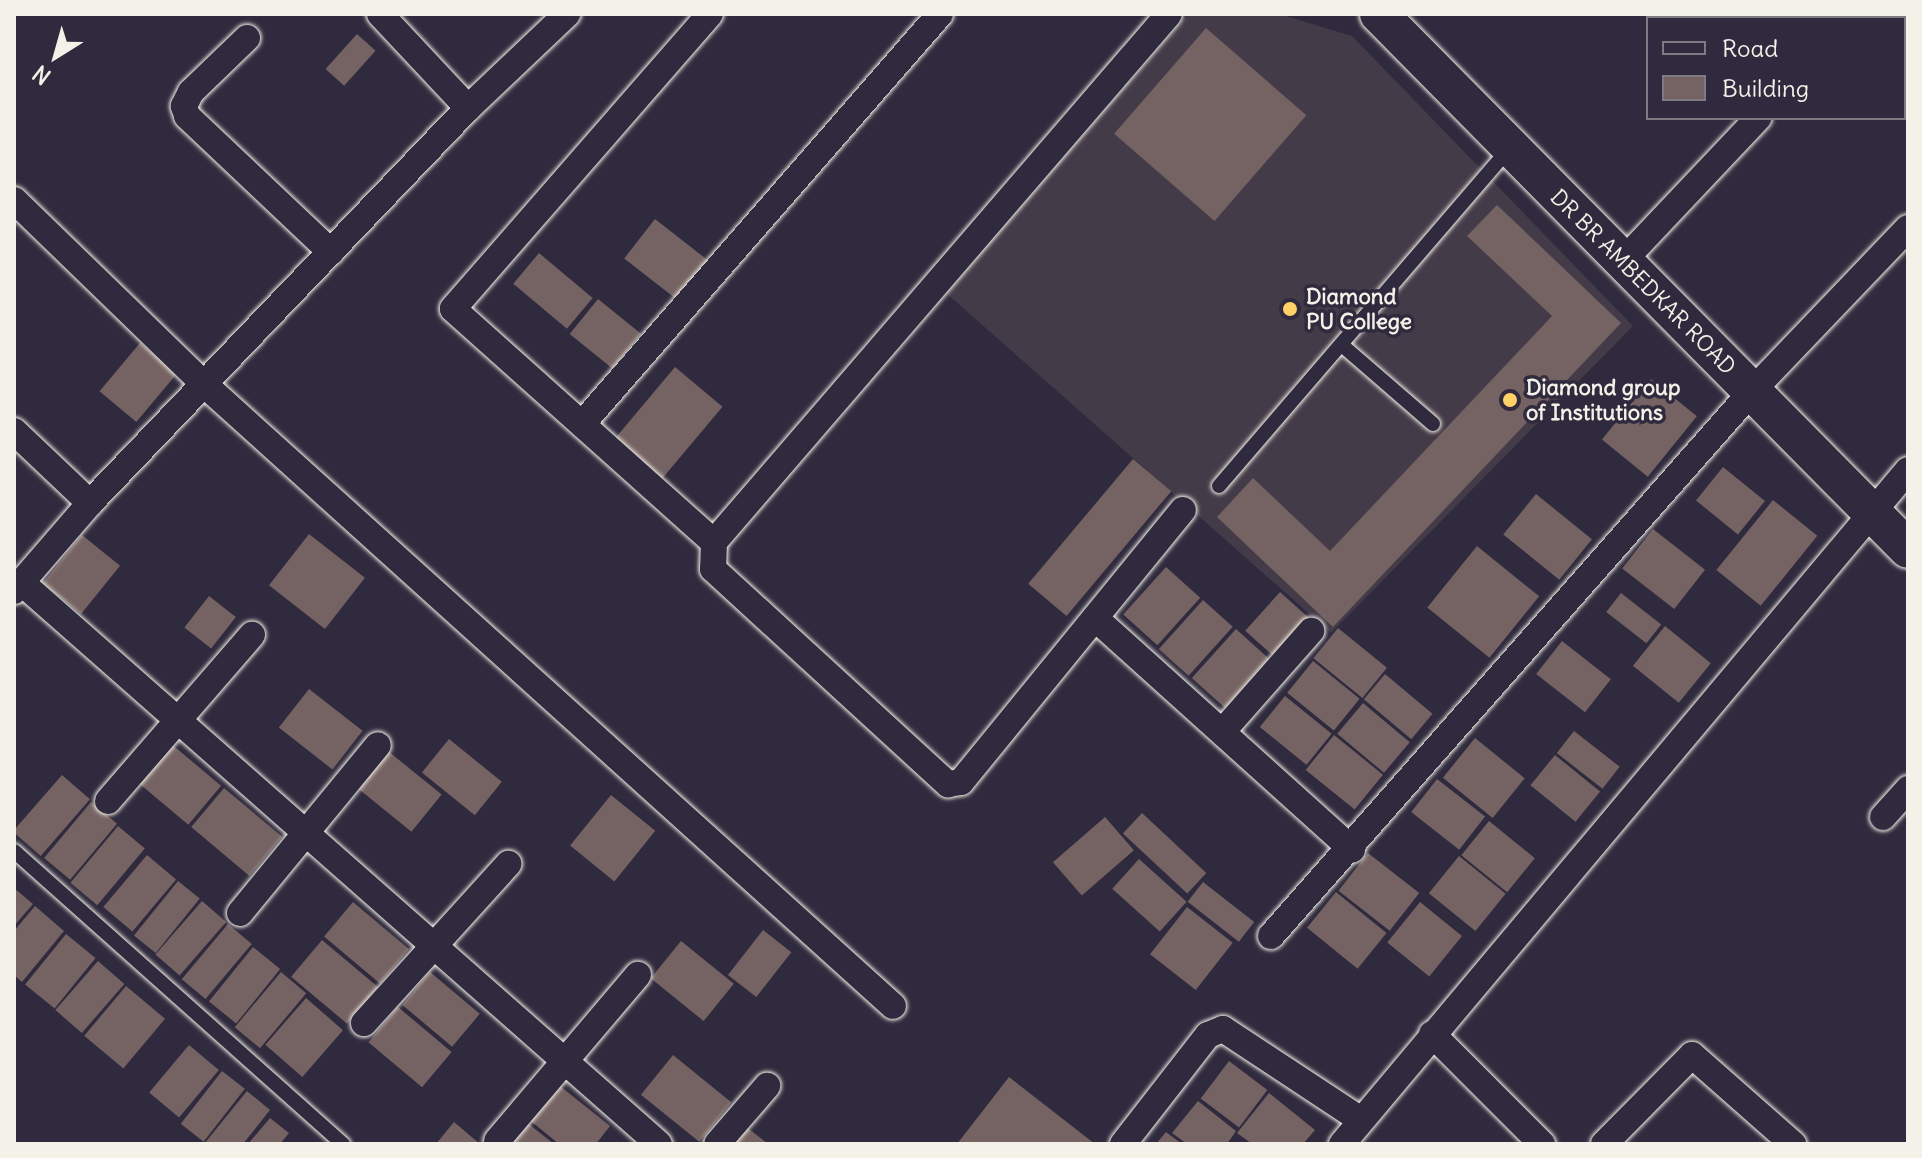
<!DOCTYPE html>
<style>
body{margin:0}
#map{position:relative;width:1922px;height:1158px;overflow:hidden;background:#2f2a3d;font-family:Delius,sans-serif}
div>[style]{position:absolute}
.built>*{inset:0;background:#443b48}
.building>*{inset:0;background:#756262;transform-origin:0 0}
.roads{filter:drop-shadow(0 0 2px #f4f1e8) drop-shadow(0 0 2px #f4f1e8)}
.service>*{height:14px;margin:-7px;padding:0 7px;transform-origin:7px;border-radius:7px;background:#2f2a3d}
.minor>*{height:26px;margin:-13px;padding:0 13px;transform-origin:13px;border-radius:13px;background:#2f2a3d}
.secondary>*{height:38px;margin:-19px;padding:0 19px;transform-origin:19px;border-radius:19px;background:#2f2a3d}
.dots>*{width:22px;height:22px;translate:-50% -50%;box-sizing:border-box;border:4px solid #2f2a3d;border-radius:50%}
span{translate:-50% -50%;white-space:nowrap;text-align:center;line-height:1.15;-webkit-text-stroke:7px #2f2a3d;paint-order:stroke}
.street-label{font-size:22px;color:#f4f1e8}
.poi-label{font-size:22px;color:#f4f1e8;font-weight:700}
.left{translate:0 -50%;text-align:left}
.frame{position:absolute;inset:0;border:16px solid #f4f1e8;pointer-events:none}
.legend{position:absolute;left:1646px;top:16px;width:260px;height:104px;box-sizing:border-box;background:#2f2a3d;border:2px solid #7e7a81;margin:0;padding:10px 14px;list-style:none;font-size:24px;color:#f4f1e8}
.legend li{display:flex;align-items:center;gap:16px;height:40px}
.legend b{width:40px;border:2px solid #7e7a81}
.north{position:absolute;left:16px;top:16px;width:80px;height:80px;-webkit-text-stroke:6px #2f2a3d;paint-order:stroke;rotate:217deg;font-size:22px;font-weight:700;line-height:32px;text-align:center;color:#f4f1e8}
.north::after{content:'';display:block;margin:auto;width:28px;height:36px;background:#f4f1e8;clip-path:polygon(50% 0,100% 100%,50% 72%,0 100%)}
</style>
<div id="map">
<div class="built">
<i style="clip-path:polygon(1189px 14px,1279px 14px,1352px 36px,1633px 326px,1331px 633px,945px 292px)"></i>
</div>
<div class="building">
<i style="left:1206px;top:28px;width:133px;height:140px;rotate:41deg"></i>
<i style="left:357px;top:34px;width:25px;height:47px;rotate:42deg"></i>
<i style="clip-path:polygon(1497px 205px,1621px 323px,1333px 627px,1217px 517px,1253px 478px,1330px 551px,1552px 316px,1467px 236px)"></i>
<i style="left:655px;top:219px;width:68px;height:50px;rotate:38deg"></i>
<i style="left:539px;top:253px;width:70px;height:40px;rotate:40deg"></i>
<i style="left:598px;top:299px;width:55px;height:45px;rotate:39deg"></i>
<i style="left:140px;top:343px;width:48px;height:63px;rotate:40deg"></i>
<i style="left:675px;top:367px;width:62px;height:94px;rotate:40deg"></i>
<i style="left:1651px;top:379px;width:59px;height:78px;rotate:39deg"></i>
<i style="left:1133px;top:459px;width:50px;height:163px;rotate:40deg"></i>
<i style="left:1723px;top:467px;width:54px;height:43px;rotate:39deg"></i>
<i style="left:1536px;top:494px;width:72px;height:52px;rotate:39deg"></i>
<i style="left:1773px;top:500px;width:57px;height:90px;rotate:39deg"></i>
<i style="left:1653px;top:529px;width:66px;height:50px;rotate:38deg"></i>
<i style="left:309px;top:534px;width:71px;height:65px;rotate:38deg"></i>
<i style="left:82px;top:535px;width:49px;height:62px;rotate:39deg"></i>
<i style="left:1477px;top:546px;width:80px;height:79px;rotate:39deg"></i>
<i style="left:1166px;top:567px;width:46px;height:64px;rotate:42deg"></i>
<i style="left:1280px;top:592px;width:43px;height:52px;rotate:42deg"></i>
<i style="left:1621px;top:593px;width:51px;height:24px;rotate:38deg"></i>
<i style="left:209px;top:596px;width:34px;height:40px;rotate:38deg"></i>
<i style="left:1203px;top:600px;width:40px;height:66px;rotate:42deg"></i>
<i style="left:1665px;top:626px;width:59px;height:51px;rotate:39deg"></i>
<i style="left:1338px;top:628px;width:63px;height:39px;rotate:39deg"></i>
<i style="left:1236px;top:629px;width:47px;height:66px;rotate:42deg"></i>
<i style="left:1562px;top:641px;width:62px;height:42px;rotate:38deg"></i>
<i style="left:1313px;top:661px;width:60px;height:41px;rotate:39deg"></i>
<i style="left:1385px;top:674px;width:62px;height:33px;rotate:40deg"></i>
<i style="left:309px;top:689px;width:68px;height:49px;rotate:38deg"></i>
<i style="left:1285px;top:696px;width:60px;height:40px;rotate:39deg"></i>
<i style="left:1363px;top:703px;width:61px;height:40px;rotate:40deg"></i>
<i style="left:1574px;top:731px;width:58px;height:28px;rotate:38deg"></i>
<i style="left:1334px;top:735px;width:63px;height:45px;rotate:39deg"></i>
<i style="left:1475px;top:738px;width:64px;height:51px;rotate:39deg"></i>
<i style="left:449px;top:739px;width:68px;height:43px;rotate:39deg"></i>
<i style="left:169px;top:742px;width:68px;height:51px;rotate:40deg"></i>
<i style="left:388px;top:751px;width:69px;height:48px;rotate:39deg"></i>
<i style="left:1555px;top:755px;width:58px;height:39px;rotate:39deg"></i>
<i style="left:62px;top:775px;width:37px;height:75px;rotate:41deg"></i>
<i style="left:1437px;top:779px;width:61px;height:42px;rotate:38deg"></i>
<i style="left:224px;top:788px;width:76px;height:51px;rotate:40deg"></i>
<i style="left:611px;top:795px;width:57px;height:65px;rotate:39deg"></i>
<i style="left:91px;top:802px;width:34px;height:73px;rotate:40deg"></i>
<i style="left:1142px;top:813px;width:88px;height:28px;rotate:43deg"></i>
<i style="left:1105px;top:817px;width:44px;height:69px;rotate:49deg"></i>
<i style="left:1489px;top:821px;width:59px;height:44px;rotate:39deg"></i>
<i style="left:118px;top:826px;width:35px;height:74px;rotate:40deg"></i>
<i style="left:1368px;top:853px;width:65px;height:48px;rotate:38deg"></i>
<i style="left:147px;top:855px;width:38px;height:68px;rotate:40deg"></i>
<i style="left:1459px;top:856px;width:60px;height:48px;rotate:39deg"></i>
<i style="left:1139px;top:859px;width:64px;height:40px;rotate:42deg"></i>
<i style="left:178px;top:881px;width:28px;height:70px;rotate:39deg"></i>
<i style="left:1203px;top:882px;width:65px;height:25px;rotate:38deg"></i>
<i style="clip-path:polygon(14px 888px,33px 904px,14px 926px)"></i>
<i style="left:1336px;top:892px;width:65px;height:46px;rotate:39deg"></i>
<i style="left:202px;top:901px;width:32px;height:71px;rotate:41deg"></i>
<i style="left:353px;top:902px;width:73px;height:45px;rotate:40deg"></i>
<i style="left:1420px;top:902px;width:54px;height:52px;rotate:39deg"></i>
<i style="clip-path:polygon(35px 906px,64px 931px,22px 982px,14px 975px,14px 931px)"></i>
<i style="left:1187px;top:907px;width:58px;height:60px;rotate:38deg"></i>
<i style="left:228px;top:924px;width:31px;height:72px;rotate:40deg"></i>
<i style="left:763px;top:930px;width:36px;height:57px;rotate:38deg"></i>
<i style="left:66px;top:934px;width:38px;height:65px;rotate:39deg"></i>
<i style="left:322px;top:940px;width:73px;height:48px;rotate:40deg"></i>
<i style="left:681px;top:941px;width:68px;height:48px;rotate:39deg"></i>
<i style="left:253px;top:947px;width:35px;height:70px;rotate:39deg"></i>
<i style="left:98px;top:961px;width:35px;height:65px;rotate:41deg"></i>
<i style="left:281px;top:972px;width:33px;height:72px;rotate:40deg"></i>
<i style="left:430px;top:972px;width:65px;height:43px;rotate:40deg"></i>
<i style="left:126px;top:986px;width:51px;height:65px;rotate:40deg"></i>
<i style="left:306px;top:998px;width:49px;height:62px;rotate:41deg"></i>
<i style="left:398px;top:1007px;width:70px;height:46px;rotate:40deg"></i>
<i style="left:189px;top:1045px;width:39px;height:62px;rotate:40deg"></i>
<i style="left:673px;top:1055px;width:75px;height:51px;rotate:39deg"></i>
<i style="left:1229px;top:1061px;width:48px;height:47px;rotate:37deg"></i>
<i style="left:222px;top:1071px;width:29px;height:67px;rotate:38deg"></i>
<i style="clip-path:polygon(1009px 1077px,1095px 1144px,957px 1144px)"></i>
<i style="clip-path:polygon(555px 1082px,610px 1126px,596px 1144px,559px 1144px,527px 1118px)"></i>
<i style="clip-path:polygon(247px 1091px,270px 1110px,243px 1144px,204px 1144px)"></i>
<i style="clip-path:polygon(1269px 1093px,1315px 1130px,1303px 1144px,1252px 1144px,1237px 1133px)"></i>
<i style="clip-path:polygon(1198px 1101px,1236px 1131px,1227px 1144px,1187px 1144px,1172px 1133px)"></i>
<i style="clip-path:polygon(270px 1118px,289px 1133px,280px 1144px,248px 1144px)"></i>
<i style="clip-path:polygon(525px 1121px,554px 1144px,507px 1144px)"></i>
<i style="clip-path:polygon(454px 1122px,480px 1144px,436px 1144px)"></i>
<i style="clip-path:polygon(745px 1126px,768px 1144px,731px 1144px)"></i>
<i style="clip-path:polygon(1166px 1132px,1182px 1144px,1156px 1144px)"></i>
</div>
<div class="roads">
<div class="service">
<i style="left:1343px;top:346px;width:119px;rotate:40.9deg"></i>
<i style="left:1219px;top:486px;width:445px;rotate:-49.3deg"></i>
<i style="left:14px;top:851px;width:441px;rotate:41.7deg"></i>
</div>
<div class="minor">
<i style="left:380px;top:14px;width:129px;rotate:46.9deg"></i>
<i style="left:710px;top:14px;width:391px;rotate:131.1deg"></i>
<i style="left:453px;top:309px;width:350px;rotate:41.8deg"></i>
<i style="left:714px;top:542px;width:697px;rotate:-49.25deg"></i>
<i style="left:1852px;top:18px;width:6px;rotate:-45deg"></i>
<i style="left:247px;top:38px;width:78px;rotate:136deg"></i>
<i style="left:191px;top:92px;width:16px;rotate:117deg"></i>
<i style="left:184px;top:106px;width:10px;rotate:73deg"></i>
<i style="left:187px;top:116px;width:198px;rotate:43.4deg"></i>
<i style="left:14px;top:200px;width:264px;rotate:44.1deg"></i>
<i style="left:204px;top:384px;width:928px;rotate:42.07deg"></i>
<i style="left:1623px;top:261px;width:197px;rotate:-46.6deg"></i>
<i style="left:582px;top:424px;width:544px;rotate:-48.87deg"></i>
<i style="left:14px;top:431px;width:105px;rotate:43.5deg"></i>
<i style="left:714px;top:542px;width:27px;rotate:92deg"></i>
<i style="left:713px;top:569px;width:319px;rotate:42.5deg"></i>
<i style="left:948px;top:784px;width:13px;rotate:-9deg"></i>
<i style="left:961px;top:782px;width:351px;rotate:-50.8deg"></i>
<i style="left:21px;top:582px;width:850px;rotate:41.38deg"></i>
<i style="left:14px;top:591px;width:116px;rotate:-49.2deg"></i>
<i style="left:90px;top:503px;width:547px;rotate:-46.26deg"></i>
<i style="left:468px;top:108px;width:137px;rotate:-43.5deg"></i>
<i style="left:1095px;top:618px;width:346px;rotate:42deg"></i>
<i style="left:1222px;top:732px;width:135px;rotate:-48.6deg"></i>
<i style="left:108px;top:801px;width:220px;rotate:-49.1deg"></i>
<i style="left:1883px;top:817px;width:38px;rotate:-48deg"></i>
<i style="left:240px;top:913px;width:217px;rotate:-50.6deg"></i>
<i style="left:1271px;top:936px;width:728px;rotate:-48.56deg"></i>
<i style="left:1753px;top:390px;width:224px;rotate:-46.3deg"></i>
<i style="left:364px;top:1023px;width:215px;rotate:-47.8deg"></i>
<i style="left:1432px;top:1034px;width:156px;rotate:45deg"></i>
<i style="left:497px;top:1141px;width:218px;rotate:-49.7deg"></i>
<i style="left:717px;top:1144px;width:77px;rotate:-49.2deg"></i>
<i style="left:1123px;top:1144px;width:138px;rotate:-52.1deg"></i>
<i style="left:1208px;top:1035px;width:16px;rotate:-22deg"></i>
<i style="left:1223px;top:1029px;width:165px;rotate:33.4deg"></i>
<i style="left:1342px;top:1144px;width:880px;rotate:-49.98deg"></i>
<i style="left:1604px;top:1144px;width:125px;rotate:-45.3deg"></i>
<i style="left:1692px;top:1055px;width:135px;rotate:41.4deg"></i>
</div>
<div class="secondary">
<i style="left:1379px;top:14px;width:752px;rotate:45.32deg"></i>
</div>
</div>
<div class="dots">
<i style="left:1290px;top:309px;background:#ffd166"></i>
<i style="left:1510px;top:400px;background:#ffd166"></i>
</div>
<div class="street-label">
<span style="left:1643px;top:282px;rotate:45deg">DR BR AMBEDKAR ROAD</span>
</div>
<div class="poi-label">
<span class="left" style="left:1306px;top:309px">Diamond<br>PU College</span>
<span class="left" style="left:1526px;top:400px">Diamond group<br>of Institutions</span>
</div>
<div class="frame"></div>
<ul class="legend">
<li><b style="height:10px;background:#2f2a3d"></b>Road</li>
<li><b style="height:22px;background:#756262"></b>Building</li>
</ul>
<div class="north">N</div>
</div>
